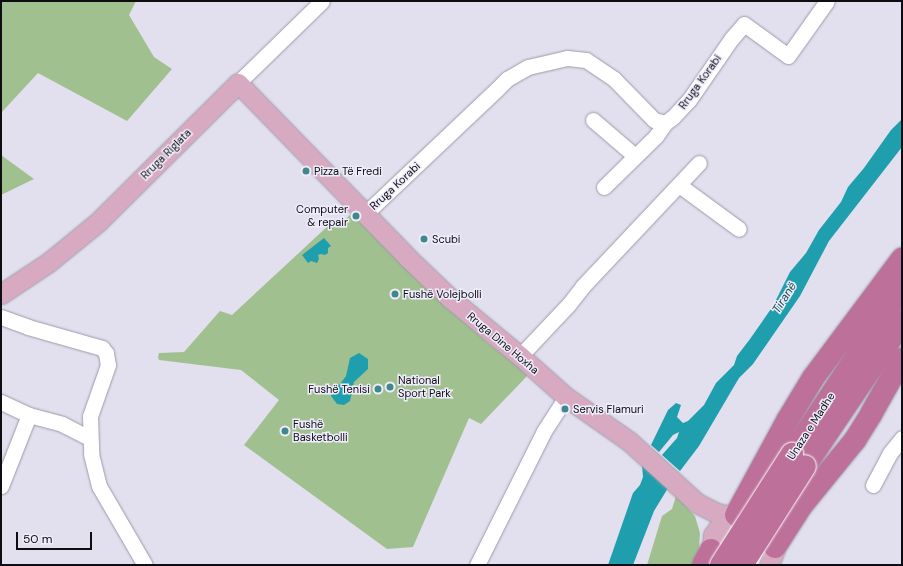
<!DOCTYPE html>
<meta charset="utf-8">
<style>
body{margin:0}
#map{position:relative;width:903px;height:566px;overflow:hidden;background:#e2dfee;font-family:"DM Sans",sans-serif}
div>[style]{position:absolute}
.green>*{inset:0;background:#a1c08f}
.water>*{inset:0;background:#1f9fae}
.roads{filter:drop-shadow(0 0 1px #9d9aa8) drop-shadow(0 0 1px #9d9aa8)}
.minor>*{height:15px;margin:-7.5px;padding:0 7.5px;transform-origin:7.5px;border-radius:7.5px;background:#fff}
.major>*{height:19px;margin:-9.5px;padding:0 9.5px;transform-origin:9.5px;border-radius:9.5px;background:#d7aac2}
.highway>*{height:22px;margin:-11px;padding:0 11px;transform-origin:11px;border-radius:11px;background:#bd719a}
.bridges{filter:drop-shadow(0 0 1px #fff) drop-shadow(0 0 1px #fff)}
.highway-bridge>*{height:22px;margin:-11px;padding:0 11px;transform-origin:11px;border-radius:11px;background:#bd719a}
.dots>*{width:11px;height:11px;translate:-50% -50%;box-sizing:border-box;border:2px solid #efecfb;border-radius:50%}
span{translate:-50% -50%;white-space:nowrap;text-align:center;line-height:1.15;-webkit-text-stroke:3px #efecfb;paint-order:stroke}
.street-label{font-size:11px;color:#0e0d12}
.poi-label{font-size:11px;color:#0e0d12}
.left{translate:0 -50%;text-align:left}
.right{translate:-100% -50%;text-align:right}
.water-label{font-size:12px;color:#1b4d53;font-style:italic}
.frame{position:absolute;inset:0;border:2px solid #0e0d12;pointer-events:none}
.scale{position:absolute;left:16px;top:532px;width:76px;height:18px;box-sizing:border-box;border:2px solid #0e0d12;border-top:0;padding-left:5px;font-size:12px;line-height:14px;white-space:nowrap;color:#0e0d12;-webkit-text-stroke:3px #efecfb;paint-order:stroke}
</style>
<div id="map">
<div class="green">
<i style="clip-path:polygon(1px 1px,136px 1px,129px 15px,154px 57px,172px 69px,127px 121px,38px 73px,1px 113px)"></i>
<i style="clip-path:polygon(1px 155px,34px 179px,1px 195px)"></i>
<i style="clip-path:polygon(351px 214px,446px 306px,488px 343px,529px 374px,481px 424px,469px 418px,413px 547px,387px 549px,244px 445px,279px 400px,241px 370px,159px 360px,158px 357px,159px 353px,184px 352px,220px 311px,232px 315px,330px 224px,336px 228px)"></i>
<i style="clip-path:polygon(676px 496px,695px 516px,700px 533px,699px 548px,694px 562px,692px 565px,647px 565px,662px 516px,672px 509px)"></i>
</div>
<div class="water">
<i style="clip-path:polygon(902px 119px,902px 147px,829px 241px,800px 296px,753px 364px,739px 378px,699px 446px,680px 471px,662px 455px,677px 438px,679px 432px,673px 435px,659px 452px,651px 445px,668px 410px,676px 403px,681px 405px,677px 417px,683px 423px,688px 421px,704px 405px,716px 383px,734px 365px,737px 356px,750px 339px,773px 306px,790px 272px,806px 253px,819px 230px,841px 202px,848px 187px,864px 168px,891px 130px)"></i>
<i style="clip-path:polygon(324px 238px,331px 246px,328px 248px,328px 253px,325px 255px,321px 254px,318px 255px,319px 259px,317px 263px,311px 261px,308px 263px,302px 255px)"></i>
<i style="clip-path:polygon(359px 353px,368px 359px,368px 369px,354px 382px,350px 401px,344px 405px,337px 404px,331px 396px,333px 389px,340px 384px,346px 376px,350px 358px)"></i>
<i style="clip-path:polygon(642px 465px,668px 488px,654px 511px,633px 565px,608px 565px,633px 493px,640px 485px,643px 477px)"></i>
</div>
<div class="roads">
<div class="minor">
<i style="left:238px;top:83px;width:117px;rotate:-44.3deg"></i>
<i style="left:593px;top:120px;width:55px;rotate:40.6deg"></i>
<i style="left:679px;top:185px;width:74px;rotate:36.3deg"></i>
<i style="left:604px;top:187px;width:73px;rotate:-44.4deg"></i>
<i style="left:656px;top:136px;width:16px;rotate:-55deg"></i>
<i style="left:366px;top:213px;width:180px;rotate:-43.4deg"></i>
<i style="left:497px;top:89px;width:14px;rotate:-45deg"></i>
<i style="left:507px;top:79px;width:24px;rotate:-30deg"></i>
<i style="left:528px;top:67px;width:40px;rotate:-13deg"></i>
<i style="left:567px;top:58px;width:19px;rotate:6deg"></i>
<i style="left:586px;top:60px;width:34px;rotate:34deg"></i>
<i style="left:614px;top:79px;width:57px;rotate:45.7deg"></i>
<i style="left:654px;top:120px;width:11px;rotate:15deg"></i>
<i style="left:665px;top:123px;width:10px;rotate:-37deg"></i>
<i style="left:673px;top:117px;width:23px;rotate:-47deg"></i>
<i style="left:689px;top:100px;width:75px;rotate:-55.3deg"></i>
<i style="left:732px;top:38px;width:18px;rotate:-49deg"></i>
<i style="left:744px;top:24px;width:54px;rotate:36deg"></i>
<i style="left:788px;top:56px;width:67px;rotate:-54.7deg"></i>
<i style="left:1px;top:317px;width:29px;rotate:20deg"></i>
<i style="left:28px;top:327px;width:77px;rotate:15.8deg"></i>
<i style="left:102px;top:348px;width:6px;rotate:51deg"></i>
<i style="left:106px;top:353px;width:12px;rotate:81deg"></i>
<i style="left:108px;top:365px;width:54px;rotate:109.4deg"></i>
<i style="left:90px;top:416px;width:38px;rotate:88deg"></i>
<i style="left:91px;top:454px;width:33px;rotate:76deg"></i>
<i style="left:99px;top:486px;width:91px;rotate:59.8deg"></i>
<i style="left:520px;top:356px;width:71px;rotate:-46.7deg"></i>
<i style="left:569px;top:304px;width:23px;rotate:-52deg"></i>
<i style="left:583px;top:286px;width:169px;rotate:-46.7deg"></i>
<i style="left:1px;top:402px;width:31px;rotate:25deg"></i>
<i style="left:29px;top:415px;width:34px;rotate:15deg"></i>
<i style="left:62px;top:424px;width:31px;rotate:27deg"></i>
<i style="left:873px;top:485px;width:36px;rotate:-62deg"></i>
<i style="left:890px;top:453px;width:19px;rotate:-51deg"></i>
<i style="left:1px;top:486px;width:76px;rotate:-68.5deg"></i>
<i style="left:477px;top:565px;width:150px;rotate:-63.4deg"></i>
<i style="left:544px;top:431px;width:40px;rotate:-57.1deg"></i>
</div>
<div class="major">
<i style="left:1px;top:294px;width:58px;rotate:-33.7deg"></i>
<i style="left:49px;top:262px;width:63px;rotate:-39.2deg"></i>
<i style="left:98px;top:222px;width:197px;rotate:-44.8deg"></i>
<i style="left:238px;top:83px;width:243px;rotate:45.8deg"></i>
<i style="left:407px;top:257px;width:61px;rotate:43.7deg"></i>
<i style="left:451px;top:299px;width:89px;rotate:39.6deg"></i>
<i style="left:520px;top:356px;width:62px;rotate:41.7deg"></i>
<i style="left:566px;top:397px;width:78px;rotate:35.1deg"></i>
<i style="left:630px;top:442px;width:91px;rotate:42.3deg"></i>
<i style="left:697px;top:503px;width:22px;rotate:27deg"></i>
<i style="left:717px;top:513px;width:13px;rotate:13deg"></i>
<i style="left:717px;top:564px;width:13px;rotate:-113deg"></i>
<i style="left:712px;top:552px;width:17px;rotate:-87deg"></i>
<i style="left:713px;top:535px;width:17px;rotate:-54deg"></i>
<i style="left:723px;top:521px;width:17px;rotate:-24deg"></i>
<i style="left:769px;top:565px;width:17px;rotate:-69deg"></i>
<i style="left:775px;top:549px;width:16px;rotate:-101deg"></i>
</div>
<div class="highway">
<i style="left:792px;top:454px;width:199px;rotate:-56.5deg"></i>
<i style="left:805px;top:466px;width:174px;rotate:-56deg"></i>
<i style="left:736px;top:515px;width:107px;rotate:-61.5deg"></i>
<i style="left:787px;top:421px;width:50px;rotate:-58.8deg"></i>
<i style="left:813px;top:378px;width:149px;rotate:-53.2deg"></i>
<i style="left:775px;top:547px;width:50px;rotate:-57.3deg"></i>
<i style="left:802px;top:505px;width:84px;rotate:-50.8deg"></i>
<i style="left:855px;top:440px;width:31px;rotate:-58deg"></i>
<i style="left:871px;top:414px;width:63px;rotate:-60.6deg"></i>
<i style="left:703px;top:565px;width:17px;rotate:-62deg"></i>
</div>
</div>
<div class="bridges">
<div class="highway-bridge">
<i style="left:721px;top:565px;width:132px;rotate:-57.4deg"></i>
<i style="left:742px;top:565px;width:117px;rotate:-57.5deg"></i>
</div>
</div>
<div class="dots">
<i style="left:306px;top:171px;background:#40888d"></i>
<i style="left:356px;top:216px;background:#40888d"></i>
<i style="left:424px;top:239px;background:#40888d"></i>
<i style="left:395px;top:294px;background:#40888d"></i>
<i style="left:390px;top:387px;background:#40888d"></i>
<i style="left:378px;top:389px;background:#40888d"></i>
<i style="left:565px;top:409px;background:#40888d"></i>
<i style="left:285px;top:431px;background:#40888d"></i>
</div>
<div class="street-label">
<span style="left:700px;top:82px;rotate:-54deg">Rruga Korabi</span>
<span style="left:166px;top:154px;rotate:-45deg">Rruga Riglata</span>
<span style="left:395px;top:186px;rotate:-43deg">Rruga Korabi</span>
<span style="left:503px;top:343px;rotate:40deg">Rruga Dine Hoxha</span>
<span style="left:811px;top:426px;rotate:-57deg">Unaza e Madhe</span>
</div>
<div class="poi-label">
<span class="left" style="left:314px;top:171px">Pizza Të Fredi</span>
<span class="right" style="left:348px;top:216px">Computer<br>&amp; repair</span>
<span class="left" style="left:432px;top:239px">Scubi</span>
<span class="left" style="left:403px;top:294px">Fushë Volejbolli</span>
<span class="left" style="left:398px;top:387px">National<br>Sport Park</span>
<span class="right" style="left:370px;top:389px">Fushë Tenisi</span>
<span class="left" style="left:573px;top:409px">Servis Flamuri</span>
<span class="left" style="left:293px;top:431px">Fushë<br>Basketbolli</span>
</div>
<div class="water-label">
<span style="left:785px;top:298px;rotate:-58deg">Tiranë</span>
</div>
<div class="frame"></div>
<div class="scale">50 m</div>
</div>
